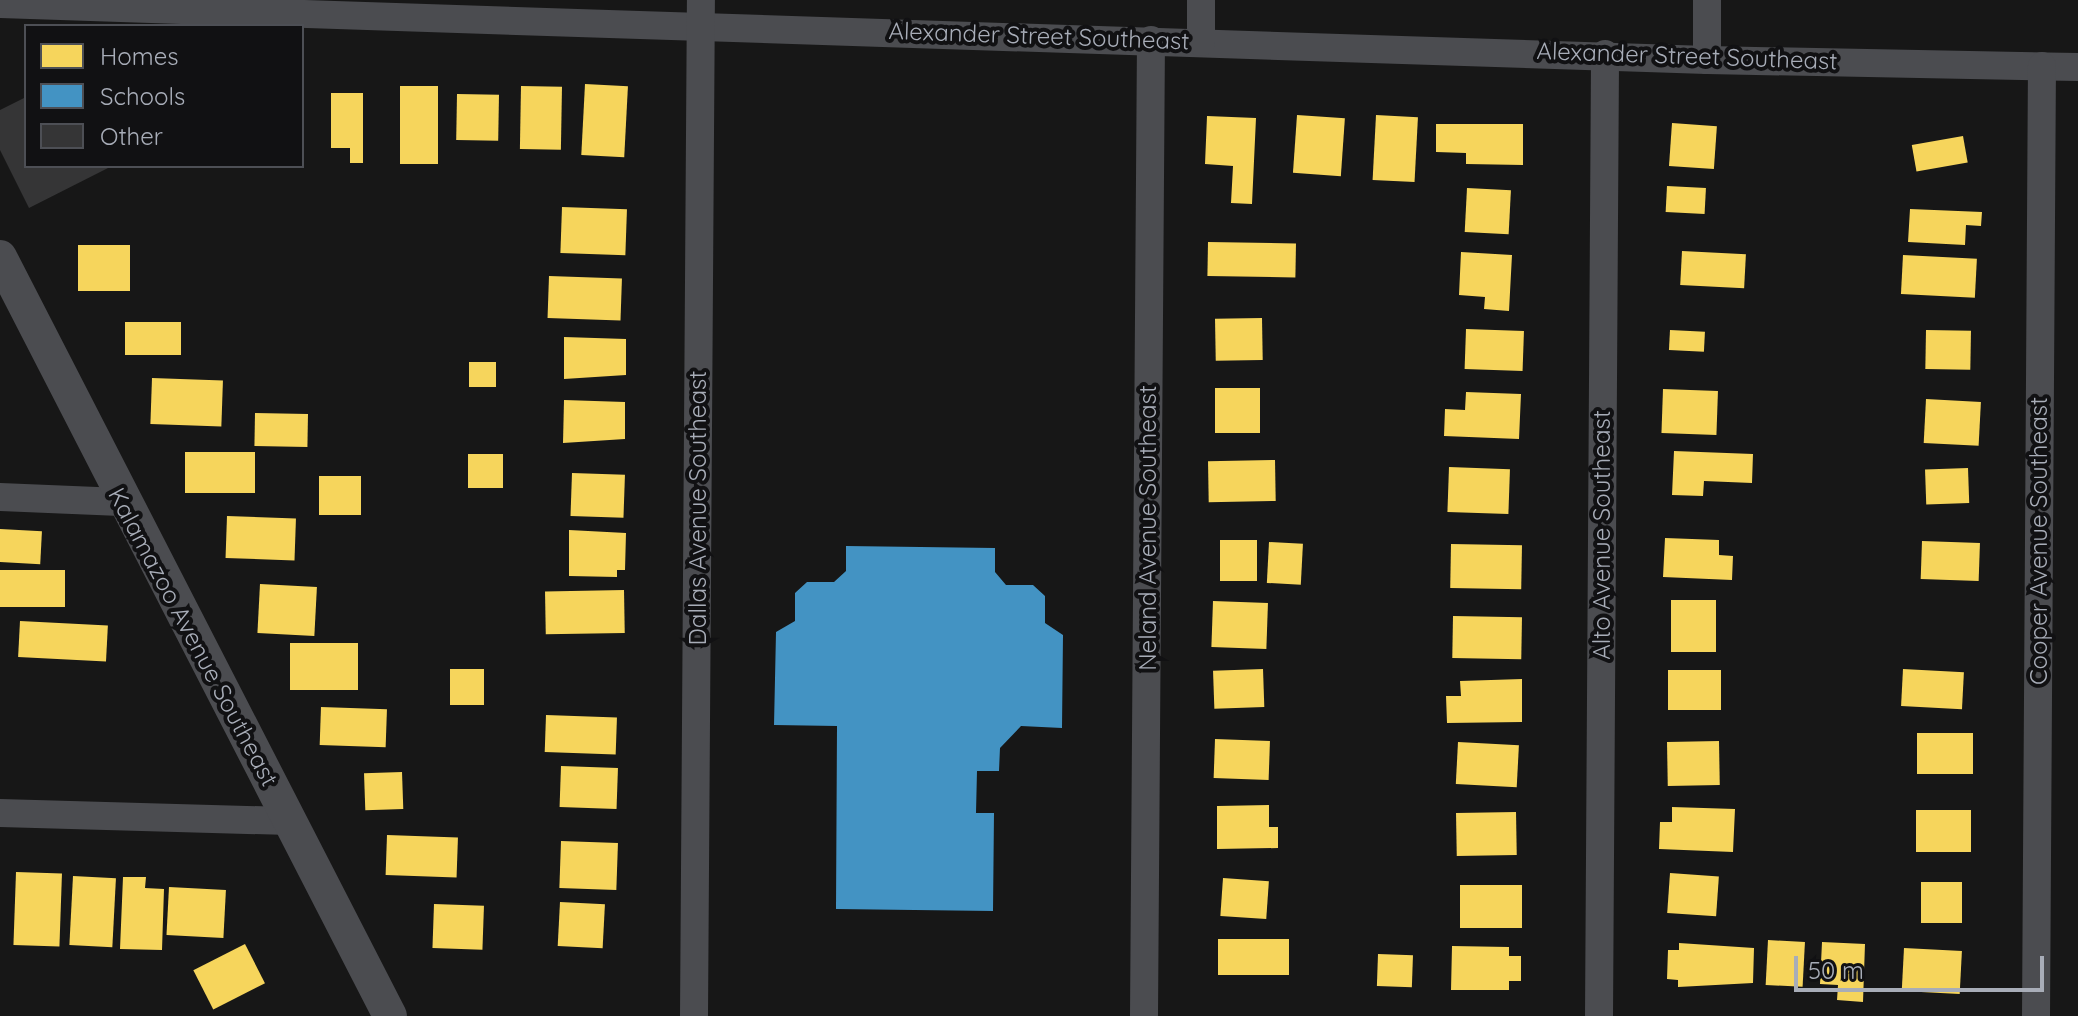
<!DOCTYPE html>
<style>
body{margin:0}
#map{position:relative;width:2078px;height:1016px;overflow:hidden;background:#171717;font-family:Quicksand,sans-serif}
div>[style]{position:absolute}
.homes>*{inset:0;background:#f6d55c;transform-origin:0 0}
.schools>*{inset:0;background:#4393c3}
.building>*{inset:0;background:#353536}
.minor>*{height:28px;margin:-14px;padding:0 14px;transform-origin:14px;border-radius:14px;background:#4b4c50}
.tertiary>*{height:34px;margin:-17px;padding:0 17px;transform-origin:17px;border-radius:17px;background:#4b4c50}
span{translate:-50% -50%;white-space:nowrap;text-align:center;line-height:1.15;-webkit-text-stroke:8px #111113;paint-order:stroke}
.street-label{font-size:24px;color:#a8adb8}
.legend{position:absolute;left:24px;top:24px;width:280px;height:144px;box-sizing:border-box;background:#111113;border:2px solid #4d4f55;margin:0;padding:10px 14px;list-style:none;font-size:24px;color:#a8adb8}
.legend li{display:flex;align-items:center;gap:16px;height:40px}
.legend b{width:40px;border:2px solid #4d4f55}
.scale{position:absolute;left:1794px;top:956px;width:250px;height:36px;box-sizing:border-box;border:4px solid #a8adb8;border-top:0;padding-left:10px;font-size:24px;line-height:28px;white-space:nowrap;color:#a8adb8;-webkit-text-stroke:6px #111113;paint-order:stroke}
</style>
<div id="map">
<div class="homes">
<i style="left:585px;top:84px;width:43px;height:71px;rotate:3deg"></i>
<i style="left:400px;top:86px;width:38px;height:78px"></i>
<i style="left:521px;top:86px;width:41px;height:63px;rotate:1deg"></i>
<i style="clip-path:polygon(331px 93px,363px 93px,363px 163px,350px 163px,350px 148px,331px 148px)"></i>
<i style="left:457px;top:94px;width:42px;height:46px;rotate:1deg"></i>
<i style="left:1297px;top:115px;width:48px;height:58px;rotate:4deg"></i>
<i style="left:1376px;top:115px;width:42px;height:65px;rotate:3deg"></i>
<i style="clip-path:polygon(1207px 116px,1256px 118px,1252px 204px,1231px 203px,1233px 166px,1205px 164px)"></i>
<i style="left:1672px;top:123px;width:45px;height:43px;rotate:4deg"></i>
<i style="clip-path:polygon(1436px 124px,1523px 124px,1523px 165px,1466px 164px,1466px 153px,1436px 152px)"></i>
<i style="left:1963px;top:136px;width:27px;height:52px;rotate:80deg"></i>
<i style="left:1667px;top:186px;width:39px;height:26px;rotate:3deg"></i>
<i style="left:1467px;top:188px;width:44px;height:44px;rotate:3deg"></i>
<i style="left:562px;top:207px;width:65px;height:46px;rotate:2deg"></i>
<i style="clip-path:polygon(1910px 209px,1982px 212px,1981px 226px,1966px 225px,1965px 245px,1908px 242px)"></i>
<i style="left:1208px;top:242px;width:88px;height:34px;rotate:1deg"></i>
<i style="left:130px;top:245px;width:46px;height:52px;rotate:90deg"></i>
<i style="left:1682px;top:251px;width:64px;height:34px;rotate:3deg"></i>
<i style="clip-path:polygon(1461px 252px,1512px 255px,1509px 311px,1484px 309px,1485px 297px,1459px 295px)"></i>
<i style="left:1903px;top:255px;width:74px;height:39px;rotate:3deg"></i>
<i style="left:549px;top:276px;width:73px;height:42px;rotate:2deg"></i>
<i style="left:1262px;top:318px;width:42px;height:47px;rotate:89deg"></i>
<i style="left:125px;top:322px;width:56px;height:33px"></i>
<i style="left:1466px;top:329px;width:58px;height:40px;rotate:2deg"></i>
<i style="left:1670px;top:330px;width:35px;height:20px;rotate:3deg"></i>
<i style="left:1926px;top:330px;width:45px;height:39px;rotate:1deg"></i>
<i style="clip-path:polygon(564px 337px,626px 339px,626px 375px,564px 379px)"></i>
<i style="left:469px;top:362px;width:27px;height:25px"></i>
<i style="left:152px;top:378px;width:71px;height:46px;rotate:2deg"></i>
<i style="left:1215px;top:388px;width:45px;height:45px"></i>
<i style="left:1663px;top:389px;width:55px;height:44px;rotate:2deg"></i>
<i style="clip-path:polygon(1466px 392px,1521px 394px,1519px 439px,1444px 436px,1445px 409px,1465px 410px)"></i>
<i style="left:1926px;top:399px;width:55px;height:44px;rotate:3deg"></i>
<i style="clip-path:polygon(564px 400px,625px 402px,625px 439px,563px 443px)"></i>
<i style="left:255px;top:413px;width:53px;height:33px;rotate:1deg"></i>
<i style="clip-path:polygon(1674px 451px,1753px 454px,1752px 483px,1704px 481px,1703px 496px,1672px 495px)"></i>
<i style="left:185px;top:452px;width:70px;height:41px"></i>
<i style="left:468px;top:454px;width:35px;height:34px"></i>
<i style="left:1275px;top:460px;width:41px;height:67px;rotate:89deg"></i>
<i style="left:1449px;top:467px;width:61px;height:45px;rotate:2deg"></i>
<i style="left:1968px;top:468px;width:35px;height:43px;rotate:88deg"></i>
<i style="left:572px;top:473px;width:53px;height:43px;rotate:2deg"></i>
<i style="left:319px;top:476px;width:42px;height:39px"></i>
<i style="left:227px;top:516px;width:69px;height:42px;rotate:2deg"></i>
<i style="left:0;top:529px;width:42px;height:33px;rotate:3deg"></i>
<i style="clip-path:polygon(569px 530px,626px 533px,625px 570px,617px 570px,617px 577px,569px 576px)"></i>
<i style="clip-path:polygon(1665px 538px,1719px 540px,1719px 555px,1733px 556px,1732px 580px,1663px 577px)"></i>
<i style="left:1220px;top:540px;width:37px;height:41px"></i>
<i style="left:1922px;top:541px;width:58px;height:38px;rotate:2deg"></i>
<i style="left:1269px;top:542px;width:34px;height:41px;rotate:3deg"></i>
<i style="left:1451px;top:544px;width:71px;height:44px;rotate:1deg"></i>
<i style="left:0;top:570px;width:65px;height:37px"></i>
<i style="left:260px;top:584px;width:57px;height:49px;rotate:3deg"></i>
<i style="left:624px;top:590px;width:43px;height:79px;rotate:89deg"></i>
<i style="left:1671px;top:600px;width:45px;height:52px"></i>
<i style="left:1213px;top:601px;width:55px;height:46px;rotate:2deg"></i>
<i style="left:1453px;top:616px;width:69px;height:42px;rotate:1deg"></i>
<i style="left:20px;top:621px;width:88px;height:36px;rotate:3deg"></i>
<i style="left:290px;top:643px;width:68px;height:47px"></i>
<i style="left:450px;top:669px;width:34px;height:36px"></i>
<i style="left:1263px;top:669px;width:38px;height:50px;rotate:88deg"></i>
<i style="left:1903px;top:669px;width:61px;height:37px;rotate:3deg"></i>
<i style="left:1668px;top:670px;width:53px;height:40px"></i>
<i style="clip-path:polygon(1522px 679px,1522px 722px,1447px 723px,1446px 696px,1461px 696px,1460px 681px)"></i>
<i style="left:321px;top:707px;width:66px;height:38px;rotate:2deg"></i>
<i style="left:546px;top:715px;width:71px;height:37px;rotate:2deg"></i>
<i style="left:1917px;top:733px;width:56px;height:41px"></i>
<i style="left:1215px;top:739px;width:55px;height:39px;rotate:2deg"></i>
<i style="left:1719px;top:741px;width:44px;height:52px;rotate:89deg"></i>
<i style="left:1458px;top:742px;width:61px;height:42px;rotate:3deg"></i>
<i style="left:561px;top:766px;width:57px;height:41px;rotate:2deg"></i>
<i style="left:402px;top:772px;width:37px;height:38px;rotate:88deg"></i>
<i style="clip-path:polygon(1269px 805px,1269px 827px,1278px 827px,1278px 848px,1217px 849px,1217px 806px)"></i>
<i style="clip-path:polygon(1672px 807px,1735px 809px,1733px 852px,1659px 849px,1660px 822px,1672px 822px)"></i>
<i style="left:1916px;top:810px;width:55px;height:42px"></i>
<i style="left:1516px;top:812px;width:43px;height:60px;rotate:89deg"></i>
<i style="left:387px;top:835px;width:71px;height:40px;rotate:2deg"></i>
<i style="left:561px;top:841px;width:57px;height:47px;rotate:2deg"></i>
<i style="left:16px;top:872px;width:46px;height:73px;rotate:2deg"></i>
<i style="left:1670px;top:873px;width:49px;height:40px;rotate:4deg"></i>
<i style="left:73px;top:876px;width:43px;height:69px;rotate:3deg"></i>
<i style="clip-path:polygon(123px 877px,146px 877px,145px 888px,164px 889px,162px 950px,120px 949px)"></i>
<i style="left:1223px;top:878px;width:46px;height:38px;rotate:4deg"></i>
<i style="left:1921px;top:882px;width:41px;height:41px"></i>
<i style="left:1460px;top:885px;width:62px;height:43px"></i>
<i style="left:169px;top:887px;width:57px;height:48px;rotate:3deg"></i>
<i style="left:560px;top:902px;width:45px;height:44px;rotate:3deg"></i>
<i style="left:434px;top:904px;width:50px;height:44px;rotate:2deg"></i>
<i style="left:1289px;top:939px;width:36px;height:71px;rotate:90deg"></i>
<i style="left:1768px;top:940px;width:37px;height:45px;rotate:3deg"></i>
<i style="clip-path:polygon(1822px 942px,1865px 944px,1863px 1002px,1837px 1000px,1838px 985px,1820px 984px)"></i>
<i style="clip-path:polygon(1679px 943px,1754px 948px,1753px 983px,1678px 987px,1678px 980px,1667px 979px,1668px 950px,1679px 950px)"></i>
<i style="left:245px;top:944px;width:44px;height:58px;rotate:63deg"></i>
<i style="clip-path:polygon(1452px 946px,1509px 947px,1509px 956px,1521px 956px,1521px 981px,1509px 981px,1509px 990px,1451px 990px)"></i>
<i style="left:1904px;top:948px;width:58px;height:43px;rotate:3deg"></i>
<i style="left:1378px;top:954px;width:35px;height:32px;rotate:2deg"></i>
</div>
<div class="schools">
<i style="clip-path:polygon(846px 546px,995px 548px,995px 572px,1006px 585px,1033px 585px,1045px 596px,1045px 623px,1063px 635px,1062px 728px,1021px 726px,1000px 748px,999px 771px,977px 771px,976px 813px,994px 813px,993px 911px,836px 909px,837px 726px,774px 725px,776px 632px,795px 621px,795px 593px,807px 582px,834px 582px,846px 571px)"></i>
</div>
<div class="building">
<i style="clip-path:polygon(26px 97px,26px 166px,112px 166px,29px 208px,0 150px,0 110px)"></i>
</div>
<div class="minor">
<i style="left:0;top:4px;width:1708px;rotate:1.88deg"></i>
<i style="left:1707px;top:60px;width:371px;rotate:1.1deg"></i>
<i style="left:1201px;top:42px;width:42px;rotate:-90deg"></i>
<i style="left:1707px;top:60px;width:60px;rotate:-90deg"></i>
<i style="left:0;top:497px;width:121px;rotate:2.4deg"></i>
<i style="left:0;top:813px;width:291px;rotate:1.6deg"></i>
<i style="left:694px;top:1016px;width:1016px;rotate:-89.61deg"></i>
<i style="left:1144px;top:1016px;width:976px;rotate:-89.59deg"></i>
<i style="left:1599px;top:1016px;width:962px;rotate:-89.64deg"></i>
<i style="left:2036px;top:1016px;width:950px;rotate:-89.64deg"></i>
</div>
<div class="tertiary">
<i style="left:0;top:257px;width:853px;rotate:62.8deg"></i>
</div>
<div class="street-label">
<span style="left:1039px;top:36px;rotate:2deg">Alexander Street Southeast</span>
<span style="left:1687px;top:56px;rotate:2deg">Alexander Street Southeast</span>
<span style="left:698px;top:508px;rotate:-90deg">Dallas Avenue Southeast</span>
<span style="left:1148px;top:528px;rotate:-90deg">Neland Avenue Southeast</span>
<span style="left:1602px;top:535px;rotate:-90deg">Alto Avenue Southeast</span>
<span style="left:2039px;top:541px;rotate:-90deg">Cooper Avenue Southeast</span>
<span style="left:193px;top:637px;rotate:62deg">Kalamazoo Avenue Southeast</span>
</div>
<ul class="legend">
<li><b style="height:22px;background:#f6d55c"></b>Homes</li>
<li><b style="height:22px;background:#4393c3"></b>Schools</li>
<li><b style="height:22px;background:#353536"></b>Other</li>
</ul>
<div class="scale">50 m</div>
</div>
